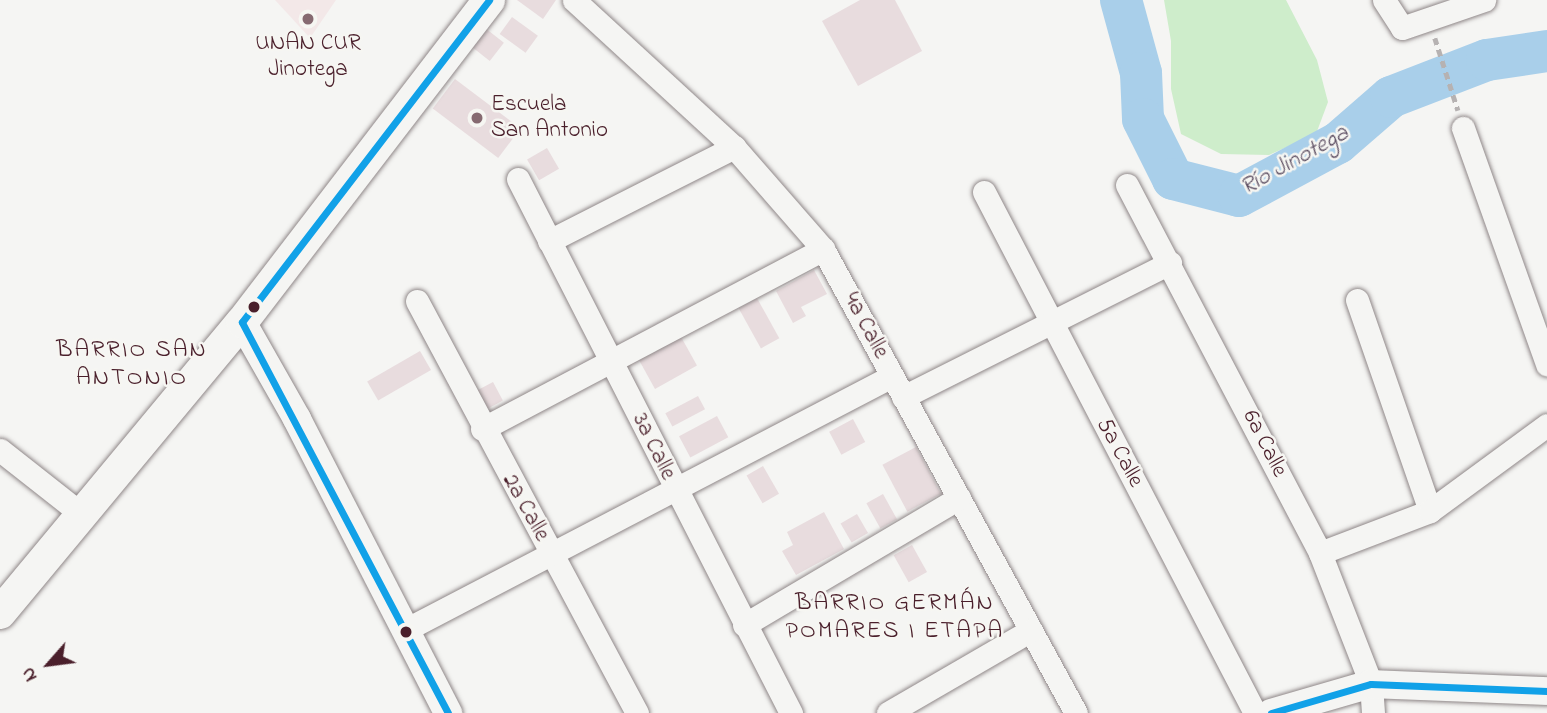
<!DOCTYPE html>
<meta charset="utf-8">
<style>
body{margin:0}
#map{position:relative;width:1547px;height:713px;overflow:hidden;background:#f5f5f3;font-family:"Indie Flower",sans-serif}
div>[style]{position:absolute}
.built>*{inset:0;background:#f3e8e8}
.green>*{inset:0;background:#ceedcb}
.river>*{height:42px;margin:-21px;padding:0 21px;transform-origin:21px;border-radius:21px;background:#a9cfea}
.building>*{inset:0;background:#e8dcde;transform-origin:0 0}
.path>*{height:4.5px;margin-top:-2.25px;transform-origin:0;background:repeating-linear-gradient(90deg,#b6b2b2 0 7px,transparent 0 12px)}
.roads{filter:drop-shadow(0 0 2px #8f8788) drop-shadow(0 0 2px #8f8788)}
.minor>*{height:23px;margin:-11.5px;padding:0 11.5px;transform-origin:11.5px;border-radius:11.5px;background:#f5f5f3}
.tertiary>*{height:28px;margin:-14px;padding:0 14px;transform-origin:14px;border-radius:14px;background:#f5f5f3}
.secondary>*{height:32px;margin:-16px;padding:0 16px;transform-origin:16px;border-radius:16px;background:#f5f5f3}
.bus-1>*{height:7px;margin:-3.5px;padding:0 3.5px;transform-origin:3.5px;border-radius:3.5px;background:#11a1e8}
.dots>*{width:19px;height:19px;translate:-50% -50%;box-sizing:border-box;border:4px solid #f6f6f2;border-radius:50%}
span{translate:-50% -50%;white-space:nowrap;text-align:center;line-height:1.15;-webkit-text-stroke:5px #f6f6f2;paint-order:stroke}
.poi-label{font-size:23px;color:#4a1f2b}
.left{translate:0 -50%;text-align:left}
.street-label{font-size:23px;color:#4a1f2b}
.water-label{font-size:24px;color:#5d4f63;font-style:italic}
.neighbourhood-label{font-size:24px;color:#4a1f2b;letter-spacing:2px}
.north{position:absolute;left:14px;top:629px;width:70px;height:70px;-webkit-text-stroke:5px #f6f6f2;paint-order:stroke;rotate:242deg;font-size:19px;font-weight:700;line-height:28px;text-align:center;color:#4a1f2b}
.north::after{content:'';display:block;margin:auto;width:24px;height:32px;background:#4a1f2b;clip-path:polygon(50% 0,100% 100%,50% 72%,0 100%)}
</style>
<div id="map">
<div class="built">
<i style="clip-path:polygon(275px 0,336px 0,310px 38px)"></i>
</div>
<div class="green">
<i style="clip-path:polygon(1164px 0,1286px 0,1317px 60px,1328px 102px,1316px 134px,1269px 155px,1221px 154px,1181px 134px,1171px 89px,1171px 41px)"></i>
</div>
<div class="river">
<i style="left:1121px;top:0;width:76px;rotate:74.7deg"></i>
<i style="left:1141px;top:73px;width:46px;rotate:87.5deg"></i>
<i style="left:1143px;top:119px;width:67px;rotate:63.4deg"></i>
<i style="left:1173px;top:179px;width:68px;rotate:14.4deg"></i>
<i style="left:1239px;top:196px;width:112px;rotate:-28.2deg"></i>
<i style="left:1338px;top:143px;width:70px;rotate:-41deg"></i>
<i style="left:1391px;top:97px;width:103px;rotate:-21.1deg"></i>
<i style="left:1487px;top:60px;width:61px;rotate:-8.5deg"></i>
</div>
<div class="building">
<i style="clip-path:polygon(517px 0,556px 0,543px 19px)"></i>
<i style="clip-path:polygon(860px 0,895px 0,922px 51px,858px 86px,822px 21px)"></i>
<i style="left:512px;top:17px;width:32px;height:21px;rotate:36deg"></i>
<i style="left:485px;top:28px;width:24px;height:23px;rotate:38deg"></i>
<i style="left:455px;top:79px;width:82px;height:37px;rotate:37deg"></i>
<i style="left:547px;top:148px;width:24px;height:23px;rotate:60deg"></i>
<i style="clip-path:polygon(814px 270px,827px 294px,801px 307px,806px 316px,793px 323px,776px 291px)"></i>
<i style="left:757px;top:298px;width:46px;height:21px;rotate:61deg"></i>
<i style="left:680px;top:335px;width:35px;height:48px;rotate:61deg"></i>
<i style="left:420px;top:351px;width:22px;height:61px;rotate:60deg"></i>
<i style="left:493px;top:382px;width:21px;height:30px;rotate:62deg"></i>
<i style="left:698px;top:396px;width:15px;height:37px;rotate:62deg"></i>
<i style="left:717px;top:416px;width:24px;height:43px;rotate:62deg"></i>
<i style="left:853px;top:419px;width:26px;height:27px;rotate:62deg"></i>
<i style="left:916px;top:447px;width:53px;height:38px;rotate:62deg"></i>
<i style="left:763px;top:466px;width:32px;height:19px;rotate:60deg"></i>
<i style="left:883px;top:494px;width:29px;height:19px;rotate:61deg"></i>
<i style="clip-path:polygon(824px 512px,844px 549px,796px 575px,782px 551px,793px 545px,787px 532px)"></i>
<i style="left:857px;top:514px;width:22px;height:19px;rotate:60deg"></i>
<i style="left:912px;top:545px;width:31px;height:21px;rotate:61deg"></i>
</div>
<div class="path">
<i style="left:1435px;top:38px;width:76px;rotate:72.3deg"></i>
</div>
<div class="roads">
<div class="minor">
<i style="left:574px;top:0;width:217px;rotate:42.6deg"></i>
<i style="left:734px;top:147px;width:135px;rotate:48.9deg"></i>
<i style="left:823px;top:249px;width:528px;rotate:61.4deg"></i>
<i style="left:1384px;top:0;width:33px;rotate:57deg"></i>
<i style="left:1402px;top:28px;width:87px;rotate:-18.9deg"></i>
<i style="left:1463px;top:128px;width:251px;rotate:70.4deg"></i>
<i style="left:518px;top:179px;width:600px;rotate:62.92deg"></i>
<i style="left:1127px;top:185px;width:416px;rotate:62.3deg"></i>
<i style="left:1320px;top:553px;width:141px;rotate:68.7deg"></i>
<i style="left:1371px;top:684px;width:29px;rotate:86deg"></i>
<i style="left:984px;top:192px;width:587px;rotate:62.52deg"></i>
<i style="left:549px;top:241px;width:208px;rotate:-26.9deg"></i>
<i style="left:1357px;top:300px;width:223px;rotate:70.9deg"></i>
<i style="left:417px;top:301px;width:467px;rotate:61.9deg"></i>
<i style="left:903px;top:397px;width:299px;rotate:-26.7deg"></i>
<i style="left:482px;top:429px;width:386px;rotate:-27.8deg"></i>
<i style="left:0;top:450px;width:107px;rotate:38.2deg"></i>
<i style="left:1320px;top:553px;width:118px;rotate:-20.9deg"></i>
<i style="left:1430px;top:511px;width:145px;rotate:-36.3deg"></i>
<i style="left:744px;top:625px;width:250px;rotate:-30.6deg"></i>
<i style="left:405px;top:630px;width:549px;rotate:-27.54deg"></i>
<i style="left:888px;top:713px;width:165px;rotate:-30.1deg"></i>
</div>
<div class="tertiary">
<i style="left:242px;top:322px;width:112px;rotate:60.4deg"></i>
<i style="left:297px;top:419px;width:331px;rotate:62.8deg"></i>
<i style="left:1271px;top:713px;width:104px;rotate:-16.2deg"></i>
<i style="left:1371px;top:684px;width:176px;rotate:2.3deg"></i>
</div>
<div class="secondary">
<i style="left:0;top:613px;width:378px;rotate:-50.3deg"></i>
<i style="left:242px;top:322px;width:406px;rotate:-52.5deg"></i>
</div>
</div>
<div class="bus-1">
<i style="left:448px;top:713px;width:442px;rotate:-117.8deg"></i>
<i style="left:242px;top:322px;width:406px;rotate:-52.5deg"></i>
<i style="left:1271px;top:713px;width:104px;rotate:-16.2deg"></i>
<i style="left:1371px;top:684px;width:176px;rotate:2.3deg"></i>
</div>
<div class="dots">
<i style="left:308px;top:19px;background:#866a71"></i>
<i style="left:477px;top:118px;background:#866a71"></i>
<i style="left:254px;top:307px;background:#4a1f2b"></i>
<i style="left:406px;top:632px;background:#4a1f2b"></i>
</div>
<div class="poi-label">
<span style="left:308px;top:57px">UNAN CUR<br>Jinotega</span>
<span class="left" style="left:491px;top:118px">Escuela<br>San Antonio</span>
</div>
<div class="street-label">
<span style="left:865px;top:326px;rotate:62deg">4a Calle</span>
<span style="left:1264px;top:444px;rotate:63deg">6a Calle</span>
<span style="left:653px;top:447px;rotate:64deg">3a Calle</span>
<span style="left:1119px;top:453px;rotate:62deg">5a Calle</span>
<span style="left:525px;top:508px;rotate:61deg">2a Calle</span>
</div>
<div class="water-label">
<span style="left:1295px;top:161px;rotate:-29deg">Río Jinotega</span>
</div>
<div class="neighbourhood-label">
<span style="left:132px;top:365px">BARRIO SAN<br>ANTONIO</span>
<span style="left:895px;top:618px">BARRIO GERMÁN<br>POMARES I ETAPA</span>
</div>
<div class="north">N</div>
</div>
